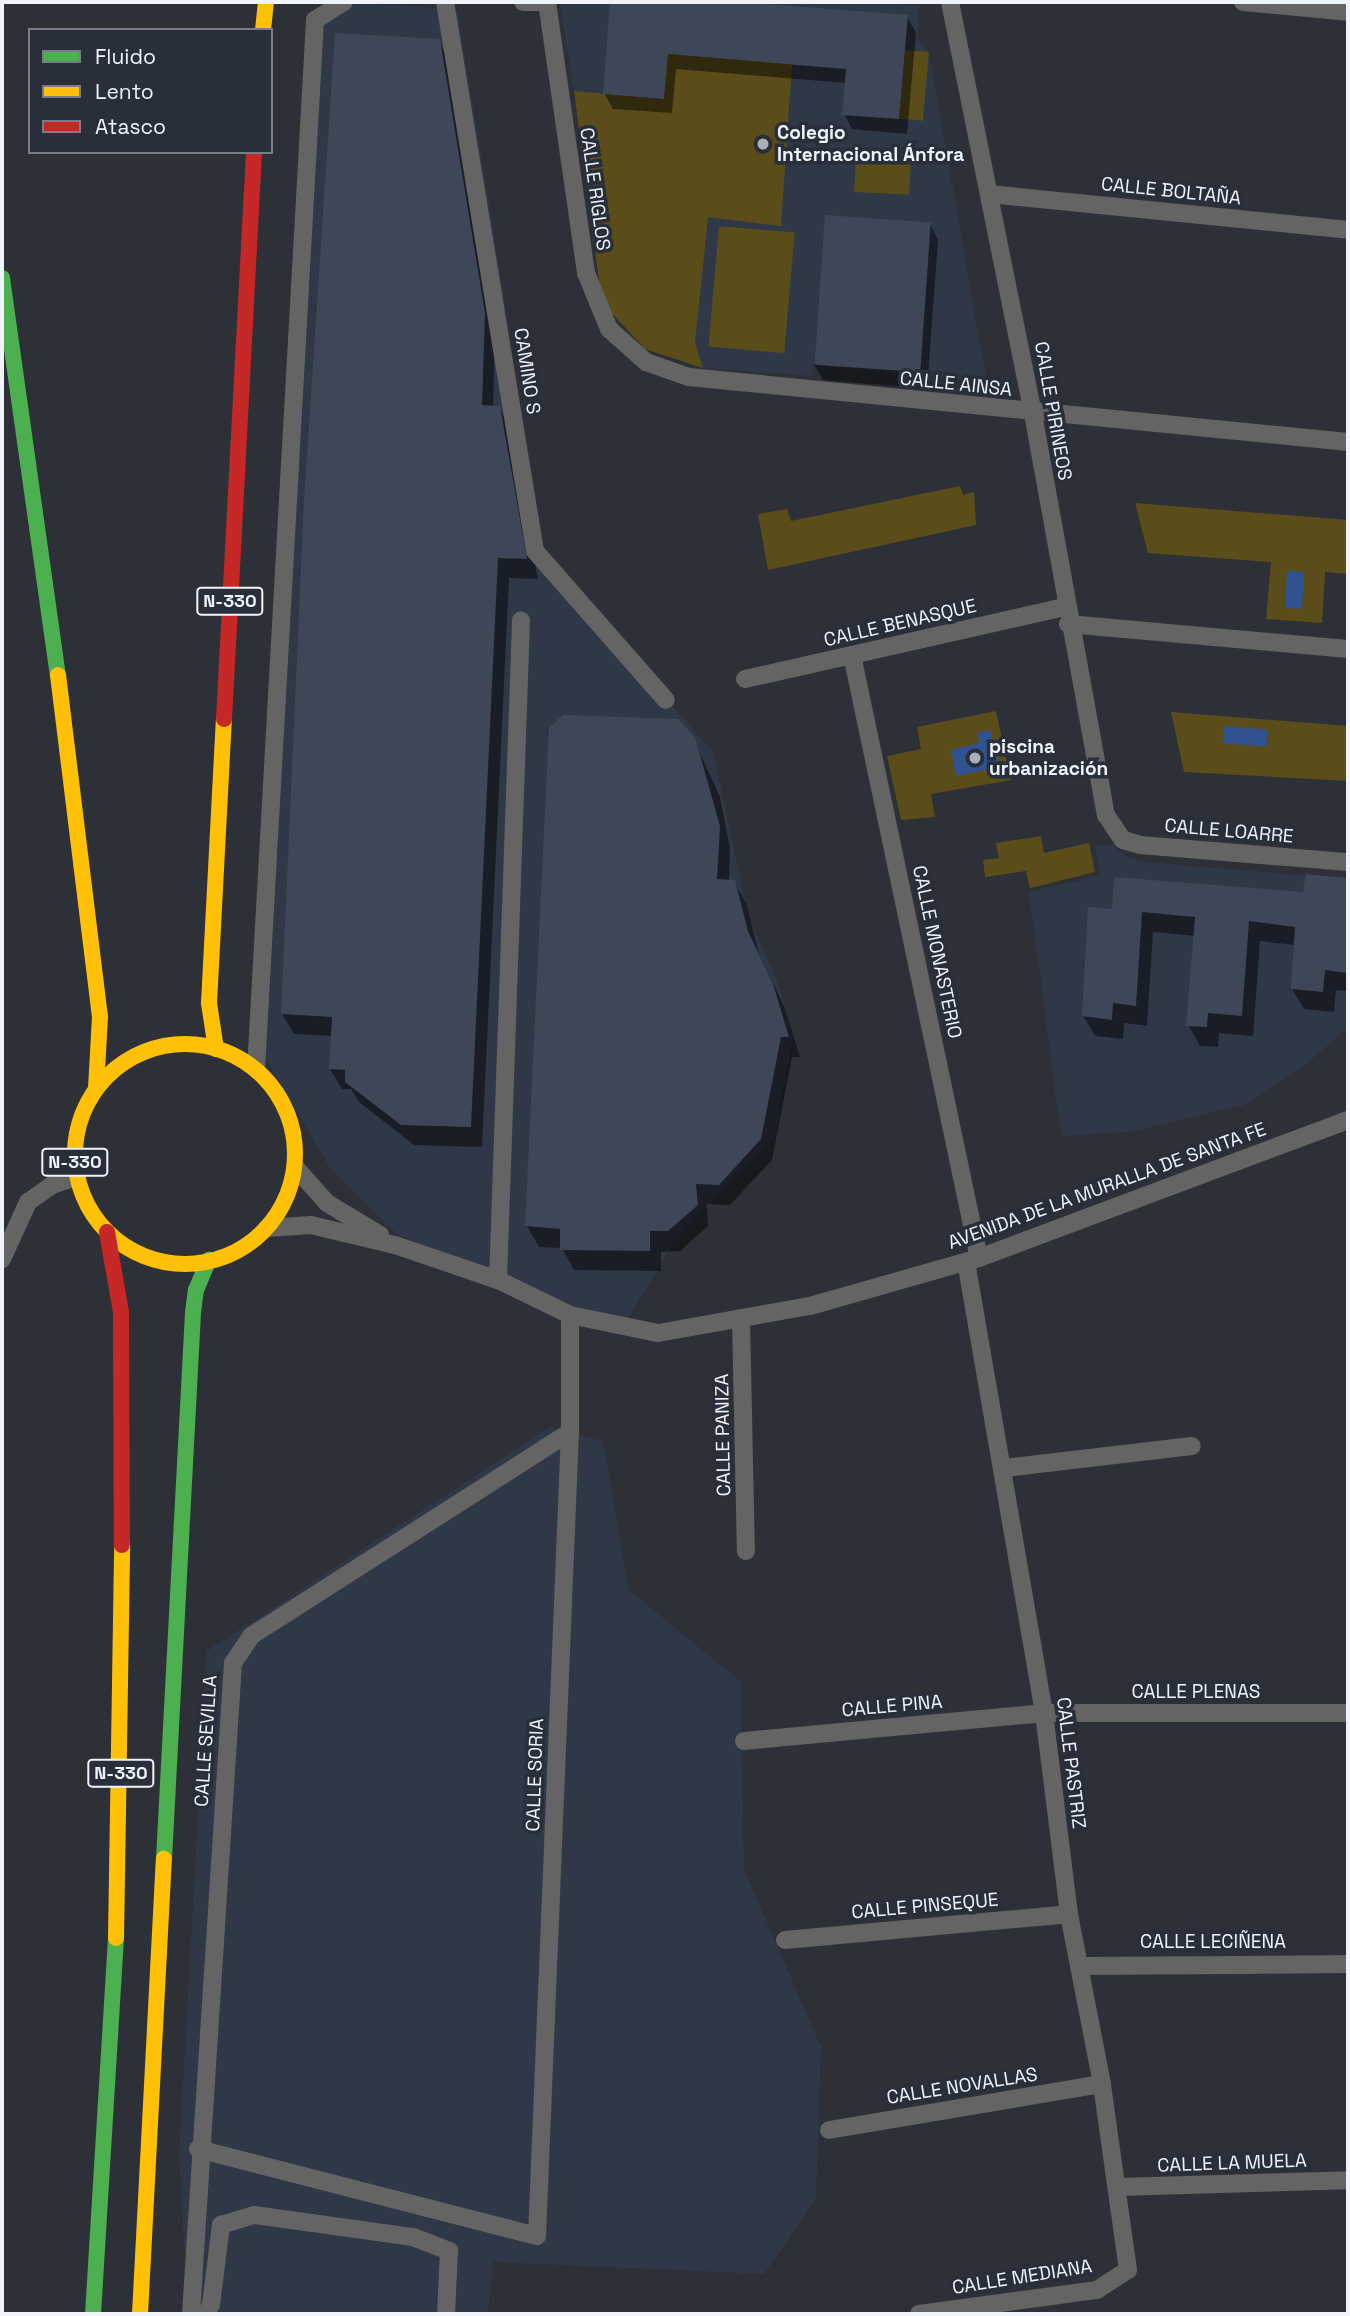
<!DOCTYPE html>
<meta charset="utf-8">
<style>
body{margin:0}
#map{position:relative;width:1350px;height:2316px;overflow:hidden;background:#2d3036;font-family:"Space Grotesk",sans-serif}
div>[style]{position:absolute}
.built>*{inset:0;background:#2f3846}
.green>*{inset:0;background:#5b4d1a;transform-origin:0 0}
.water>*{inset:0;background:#305291;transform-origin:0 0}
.shadow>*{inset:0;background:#0007}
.building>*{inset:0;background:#3e4757;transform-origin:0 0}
.street>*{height:18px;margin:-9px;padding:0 9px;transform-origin:9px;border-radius:9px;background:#636463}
.fast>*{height:16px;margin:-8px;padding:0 8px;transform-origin:8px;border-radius:8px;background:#4caf50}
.slow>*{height:16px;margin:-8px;padding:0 8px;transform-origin:8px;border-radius:8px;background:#ffc107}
.slow>.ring{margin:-8px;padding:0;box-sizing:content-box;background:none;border:16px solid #ffc107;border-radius:50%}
.jam>*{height:16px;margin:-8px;padding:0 8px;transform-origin:8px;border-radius:8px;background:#c62828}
.dots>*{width:19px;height:19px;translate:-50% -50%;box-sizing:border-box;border:4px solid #292f3a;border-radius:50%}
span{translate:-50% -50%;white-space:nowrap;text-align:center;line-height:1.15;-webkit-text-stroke:7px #292f3a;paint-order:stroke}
.shield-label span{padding:2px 5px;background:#292f3a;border:2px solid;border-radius:5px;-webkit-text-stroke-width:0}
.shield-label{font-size:18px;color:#eff4fb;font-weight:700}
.poi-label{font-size:19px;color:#eff4fb;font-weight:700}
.left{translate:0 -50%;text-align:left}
.street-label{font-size:19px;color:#eff4fb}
.frame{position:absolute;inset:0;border:4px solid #eff4fb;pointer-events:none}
.legend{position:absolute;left:28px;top:28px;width:245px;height:126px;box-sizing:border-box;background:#292f3a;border:2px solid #787e87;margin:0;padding:9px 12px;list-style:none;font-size:21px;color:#eff4fb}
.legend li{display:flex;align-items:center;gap:14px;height:35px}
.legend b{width:35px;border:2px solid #787e87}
</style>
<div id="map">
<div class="built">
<i style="clip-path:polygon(327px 2px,457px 9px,503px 291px,538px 554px,713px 752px,748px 914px,780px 988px,793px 1038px,774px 1139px,673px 1243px,624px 1326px,398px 1235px,330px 1168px,253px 1036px,307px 17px)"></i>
<i style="clip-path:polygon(559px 2px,872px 2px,919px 6px,918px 39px,929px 52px,986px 377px,982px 381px,813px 365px,812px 376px,703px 368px,645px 349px,574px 91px)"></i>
<i style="clip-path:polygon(1095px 846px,1112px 846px,1125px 856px,1145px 862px,1348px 879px,1348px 1028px,1304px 1066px,1244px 1105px,1129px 1132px,1061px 1136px,1029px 892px,1100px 875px)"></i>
<i style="clip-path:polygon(550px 1427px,603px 1441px,629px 1590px,741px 1682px,744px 1869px,821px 2047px,816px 2199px,764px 2274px,493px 2262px,488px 2314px,188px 2314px,179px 2154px,207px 1651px)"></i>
</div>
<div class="green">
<i style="left:905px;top:50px;width:24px;height:69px;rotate:5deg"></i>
<i style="clip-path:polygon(668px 54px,792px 64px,781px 226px,708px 217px,695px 343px,703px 368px,645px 349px,610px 311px,600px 288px,574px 91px,663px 99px)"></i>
<i style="left:856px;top:157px;width:55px;height:35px;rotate:3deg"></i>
<i style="left:719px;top:226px;width:76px;height:121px;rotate:5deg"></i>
<i style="clip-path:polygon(960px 486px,963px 495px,974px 492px,976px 525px,768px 570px,758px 514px,787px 509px,791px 521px)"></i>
<i style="clip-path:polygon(1135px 503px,1348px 520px,1348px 574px,1325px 572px,1322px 623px,1266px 619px,1271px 562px,1148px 553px)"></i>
<i style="clip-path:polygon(996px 711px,1011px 780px,931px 794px,935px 817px,901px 820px,887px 756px,921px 749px,917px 727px)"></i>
<i style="clip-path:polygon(1171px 712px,1348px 726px,1348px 781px,1184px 772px)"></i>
<i style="clip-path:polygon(1041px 836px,1044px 853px,1089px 843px,1095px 872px,1030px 888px,1026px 871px,985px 877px,983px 860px,999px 858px,996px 843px)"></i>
</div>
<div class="water">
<i style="left:1287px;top:571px;width:17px;height:37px;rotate:3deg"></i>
<i style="left:1224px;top:726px;width:44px;height:17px;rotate:5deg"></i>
<i style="clip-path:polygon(990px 730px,999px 767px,956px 776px,951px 750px,979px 743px,977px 733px)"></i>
</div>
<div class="shadow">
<i style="clip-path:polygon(612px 2px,716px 2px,907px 17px,916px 32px,907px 134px,852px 129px,844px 114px,846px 83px,676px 69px,672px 113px,613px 109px,604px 93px)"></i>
<i style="clip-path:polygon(438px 41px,450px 61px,495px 335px,493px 407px,499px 407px,510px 428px,538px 579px,509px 578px,482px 1147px,414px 1145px,359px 1102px,351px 1089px,342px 1089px,330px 1069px,332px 1036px,294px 1034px,282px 1014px)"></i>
<i style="clip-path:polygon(930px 224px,938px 240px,927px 389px,823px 380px,814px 364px)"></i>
<i style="clip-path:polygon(693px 738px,720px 797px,730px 848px,729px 882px,734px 882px,746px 903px,759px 954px,784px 1006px,800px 1057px,792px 1057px,772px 1160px,730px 1205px,707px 1204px,708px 1226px,680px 1251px,661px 1252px,661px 1271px,574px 1270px,562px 1248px,539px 1247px,527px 1226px)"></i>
<i style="clip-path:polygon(1308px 876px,1348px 880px,1348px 991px,1336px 990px,1334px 1012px,1304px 1009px,1292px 989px,1295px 945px,1260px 941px,1253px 1036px,1219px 1033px,1218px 1047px,1200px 1046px,1188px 1025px,1195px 936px,1153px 932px,1147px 1026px,1124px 1023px,1123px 1039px,1095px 1036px,1083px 1015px,1113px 911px,1305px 894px)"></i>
</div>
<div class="building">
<i style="clip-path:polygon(610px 2px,739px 2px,908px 15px,899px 119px,842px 115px,846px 69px,668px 54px,664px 99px,603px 94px)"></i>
<i style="clip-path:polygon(335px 33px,440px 39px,485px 313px,482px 405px,500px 406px,527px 559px,498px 558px,471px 1127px,401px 1125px,345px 1082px,345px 1070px,329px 1069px,332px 1017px,281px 1014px,304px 500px)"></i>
<i style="left:825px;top:215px;width:106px;height:150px;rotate:4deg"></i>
<i style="clip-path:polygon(563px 715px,678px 719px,695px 737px,720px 826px,717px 879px,735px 880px,748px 931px,773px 984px,789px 1037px,781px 1037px,761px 1139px,719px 1185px,696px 1184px,698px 1205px,668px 1231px,650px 1231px,650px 1251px,560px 1250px,560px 1229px,525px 1226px,549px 728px)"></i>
<i style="clip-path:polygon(1306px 874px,1348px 878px,1348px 973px,1325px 970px,1323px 992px,1291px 989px,1295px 927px,1249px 921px,1242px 1016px,1208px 1013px,1207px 1027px,1186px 1026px,1195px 917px,1142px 912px,1136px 1006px,1113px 1003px,1112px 1020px,1082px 1016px,1088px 907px,1112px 909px,1114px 877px,1303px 892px)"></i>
</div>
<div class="street">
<i style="left:445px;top:2px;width:556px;rotate:80.69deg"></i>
<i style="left:535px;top:551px;width:198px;rotate:48.7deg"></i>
<i style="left:523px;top:2px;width:24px"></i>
<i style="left:547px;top:2px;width:274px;rotate:81.8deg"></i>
<i style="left:586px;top:273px;width:61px;rotate:67.7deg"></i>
<i style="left:609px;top:329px;width:50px;rotate:41.7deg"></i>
<i style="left:646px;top:362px;width:46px;rotate:19.2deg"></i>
<i style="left:689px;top:377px;width:662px;rotate:5.63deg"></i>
<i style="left:950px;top:2px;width:420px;rotate:78.6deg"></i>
<i style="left:1033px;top:414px;width:408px;rotate:79.7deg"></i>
<i style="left:1106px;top:815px;width:30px;rotate:56deg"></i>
<i style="left:1123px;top:840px;width:18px;rotate:16deg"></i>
<i style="left:1140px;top:845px;width:209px;rotate:4.7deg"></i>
<i style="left:1243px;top:2px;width:105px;rotate:5.4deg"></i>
<i style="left:989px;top:194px;width:361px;rotate:5.7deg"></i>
<i style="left:1068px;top:624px;width:281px;rotate:5.1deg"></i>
<i style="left:852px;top:655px;width:616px;rotate:78.11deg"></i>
<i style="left:745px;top:679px;width:328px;rotate:-12.7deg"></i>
<i style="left:256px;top:1069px;width:1051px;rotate:-86.78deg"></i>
<i style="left:315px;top:20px;width:34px;rotate:-32deg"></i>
<i style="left:295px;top:1167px;width:48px;rotate:48.4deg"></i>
<i style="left:327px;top:1203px;width:62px;rotate:31.1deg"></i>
<i style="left:267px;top:1228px;width:44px;rotate:-3.9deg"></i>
<i style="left:311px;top:1225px;width:86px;rotate:13.4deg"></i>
<i style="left:395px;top:1245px;width:109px;rotate:18.8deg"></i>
<i style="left:498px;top:1280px;width:80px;rotate:25.9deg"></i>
<i style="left:570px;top:1315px;width:90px;rotate:11.6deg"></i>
<i style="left:658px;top:1333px;width:154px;rotate:-10.1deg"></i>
<i style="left:810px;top:1306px;width:176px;rotate:-15.9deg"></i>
<i style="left:979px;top:1258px;width:394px;rotate:-20.5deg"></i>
<i style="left:2px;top:1259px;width:63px;rotate:-65.5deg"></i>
<i style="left:28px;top:1202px;width:29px;rotate:-35deg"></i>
<i style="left:52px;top:1185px;width:26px;rotate:-18deg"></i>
<i style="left:498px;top:1280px;width:660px;rotate:-88deg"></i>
<i style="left:741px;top:1318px;width:233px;rotate:88.8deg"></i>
<i style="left:1004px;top:1468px;width:189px;rotate:-6.7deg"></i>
<i style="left:744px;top:1741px;width:301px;rotate:-5.3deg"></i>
<i style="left:1044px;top:1713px;width:304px"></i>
<i style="left:785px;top:1940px;width:285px;rotate:-5.2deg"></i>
<i style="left:1079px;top:1966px;width:269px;rotate:-0.4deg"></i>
<i style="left:829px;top:2130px;width:277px;rotate:-9.6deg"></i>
<i style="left:198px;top:2149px;width:350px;rotate:14.4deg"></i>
<i style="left:537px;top:2236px;width:805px;rotate:-87.65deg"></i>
<i style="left:570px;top:1432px;width:117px;rotate:-90deg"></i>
<i style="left:1118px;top:2187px;width:230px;rotate:-1.7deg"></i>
<i style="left:191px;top:2314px;width:652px;rotate:-86.31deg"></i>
<i style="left:233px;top:1663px;width:32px;rotate:-56deg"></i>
<i style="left:251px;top:1636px;width:379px;rotate:-32.6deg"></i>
<i style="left:206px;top:2314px;width:10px;rotate:-61deg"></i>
<i style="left:211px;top:2305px;width:81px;rotate:-82.9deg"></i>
<i style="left:221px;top:2225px;width:34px;rotate:-17deg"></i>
<i style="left:254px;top:2215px;width:161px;rotate:7.9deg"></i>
<i style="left:413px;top:2237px;width:39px;rotate:21deg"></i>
<i style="left:449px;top:2251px;width:63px;rotate:92.7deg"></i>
<i style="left:919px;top:2314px;width:180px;rotate:-7.7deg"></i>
<i style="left:1097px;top:2290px;width:37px;rotate:-33deg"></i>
<i style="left:1128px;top:2270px;width:188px;rotate:-98deg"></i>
<i style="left:1102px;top:2084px;width:173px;rotate:-101deg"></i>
<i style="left:1069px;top:1914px;width:203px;rotate:-97.1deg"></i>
<i style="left:1044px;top:1713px;width:458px;rotate:-99.8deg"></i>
</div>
<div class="fast">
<i style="left:2px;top:278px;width:401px;rotate:82deg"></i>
<i style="left:164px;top:1859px;width:547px;rotate:-86.96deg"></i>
<i style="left:193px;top:1313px;width:23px;rotate:-83deg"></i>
<i style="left:196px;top:1290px;width:33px;rotate:-67deg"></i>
<i style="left:93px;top:2314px;width:377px;rotate:-86.5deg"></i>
</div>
<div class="slow">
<i style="left:263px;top:30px;width:28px;rotate:-84deg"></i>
<i style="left:58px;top:675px;width:345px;rotate:83deg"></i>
<i style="left:100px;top:1017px;width:72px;rotate:93.2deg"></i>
<i class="ring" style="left:75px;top:1044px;width:204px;height:204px"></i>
<i style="left:216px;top:1049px;width:47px;rotate:-98.7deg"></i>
<i style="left:209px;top:1003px;width:284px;rotate:-87deg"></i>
<i style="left:116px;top:1938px;width:393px;rotate:-89.1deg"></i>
<i style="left:140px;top:2314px;width:456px;rotate:-87deg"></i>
</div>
<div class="jam">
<i style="left:224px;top:719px;width:568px;rotate:-86.97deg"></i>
<i style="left:107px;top:1232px;width:81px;rotate:80.1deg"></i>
<i style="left:121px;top:1312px;width:233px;rotate:89.8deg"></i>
</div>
<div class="dots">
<i style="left:763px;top:144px;background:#abafb6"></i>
<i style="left:975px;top:758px;background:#abafb6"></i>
</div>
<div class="shield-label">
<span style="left:230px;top:601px">N-330</span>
<span style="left:75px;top:1162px">N-330</span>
<span style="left:121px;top:1773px">N-330</span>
</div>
<div class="poi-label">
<span class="left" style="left:777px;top:144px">Colegio<br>Internacional Ánfora</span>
<span class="left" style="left:989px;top:758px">piscina<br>urbanización</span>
</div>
<div class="street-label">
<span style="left:595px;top:189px;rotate:82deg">CALLE RIGLOS</span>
<span style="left:1171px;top:191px;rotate:6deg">CALLE BOLTAÑA</span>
<span style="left:527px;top:371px;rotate:81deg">CAMINO S</span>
<span style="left:956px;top:384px;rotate:6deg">CALLE AINSA</span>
<span style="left:1053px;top:411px;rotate:80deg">CALLE PIRINEOS</span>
<span style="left:900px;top:623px;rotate:-13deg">CALLE BENASQUE</span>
<span style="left:1229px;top:831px;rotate:5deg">CALLE LOARRE</span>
<span style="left:937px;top:952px;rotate:78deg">CALLE MONASTERIO</span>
<span style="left:1107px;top:1186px;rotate:-20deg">AVENIDA DE LA MURALLA DE SANTA FE</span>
<span style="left:723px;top:1435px;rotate:-91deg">CALLE PANIZA</span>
<span style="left:1196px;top:1692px">CALLE PLENAS</span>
<span style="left:892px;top:1706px;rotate:-5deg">CALLE PINA</span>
<span style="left:206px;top:1741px;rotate:-86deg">CALLE SEVILLA</span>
<span style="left:1071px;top:1763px;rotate:83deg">CALLE PASTRIZ</span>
<span style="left:535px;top:1775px;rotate:-88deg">CALLE SORIA</span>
<span style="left:925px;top:1906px;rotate:-5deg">CALLE PINSEQUE</span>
<span style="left:1213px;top:1942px">CALLE LECIÑENA</span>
<span style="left:962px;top:2086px;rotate:-9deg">CALLE NOVALLAS</span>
<span style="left:1232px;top:2163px;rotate:-2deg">CALLE LA MUELA</span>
<span style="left:1022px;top:2277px;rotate:-9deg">CALLE MEDIANA</span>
</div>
<div class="frame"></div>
<ul class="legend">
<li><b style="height:9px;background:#4caf50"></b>Fluido</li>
<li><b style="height:9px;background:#ffc107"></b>Lento</li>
<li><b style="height:9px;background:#c62828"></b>Atasco</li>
</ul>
</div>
